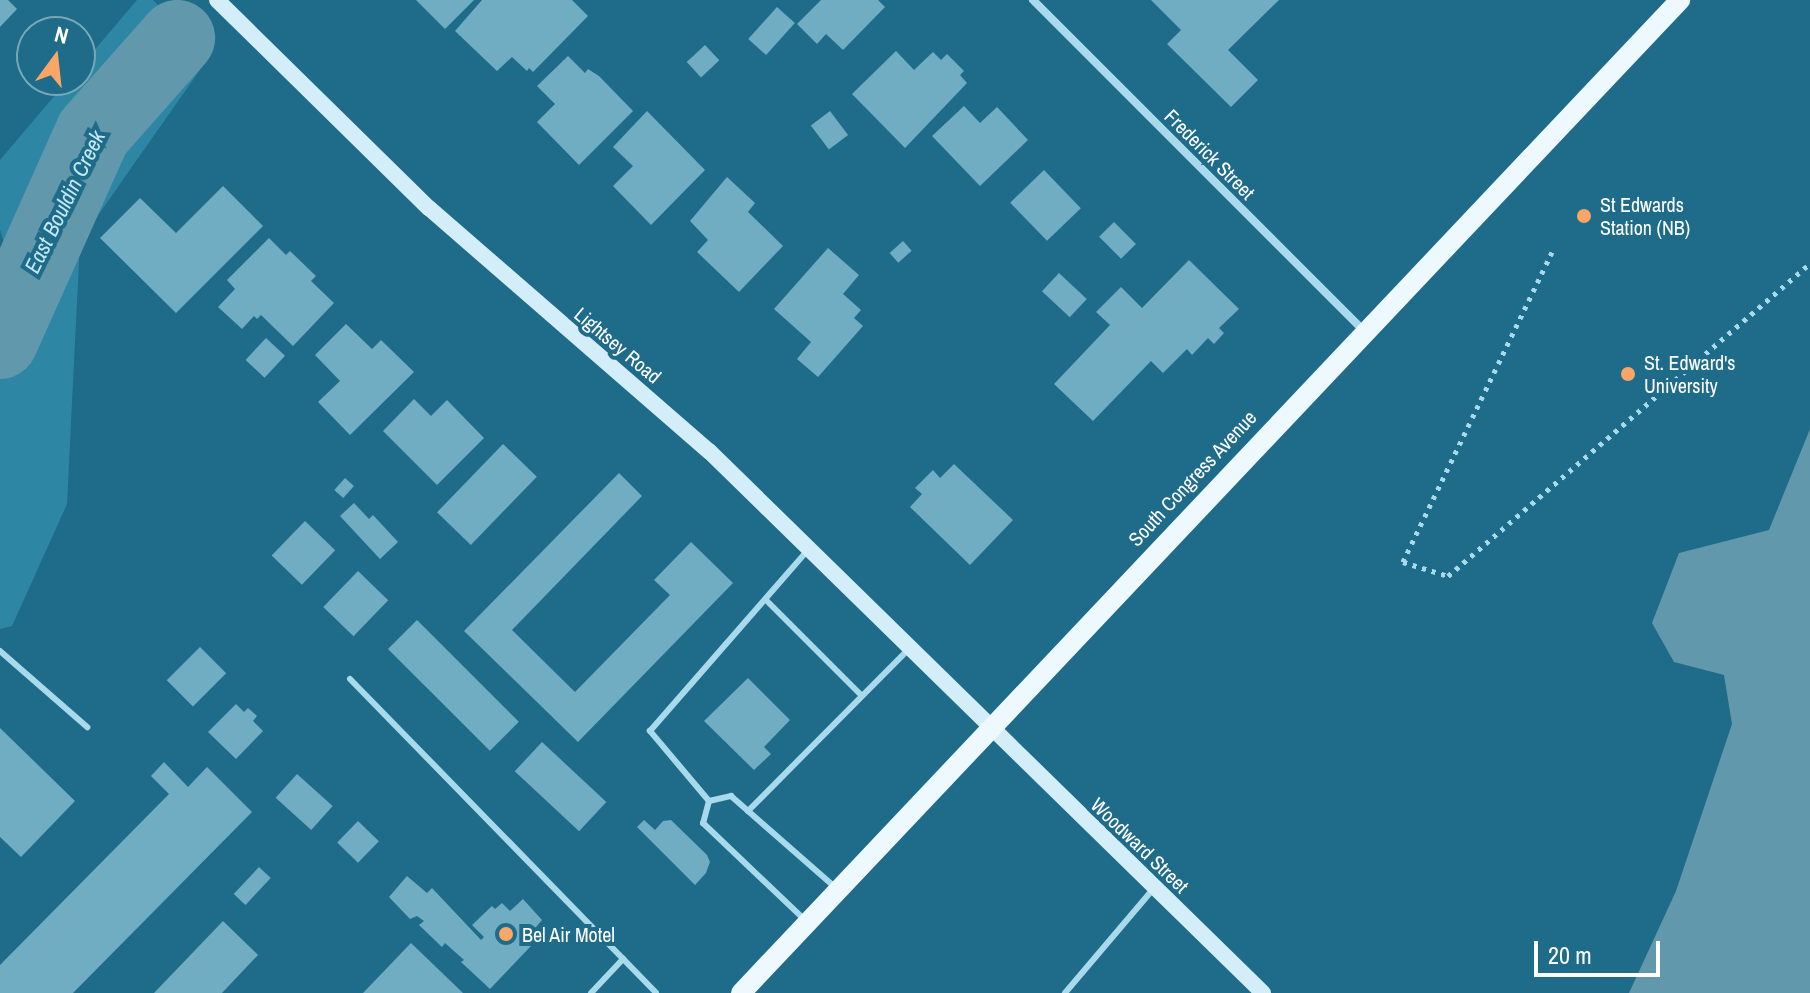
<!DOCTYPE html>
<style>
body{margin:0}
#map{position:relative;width:1810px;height:993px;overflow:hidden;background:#1e6c89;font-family:"Archivo Narrow",sans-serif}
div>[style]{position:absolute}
.green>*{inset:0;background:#2e86a5}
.water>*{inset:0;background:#6298ac}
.river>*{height:76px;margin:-38px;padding:0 38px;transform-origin:38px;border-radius:38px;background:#6298ac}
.building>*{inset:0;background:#70adc3;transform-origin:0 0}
.path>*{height:5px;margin-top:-2.5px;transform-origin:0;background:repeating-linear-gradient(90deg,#a8daec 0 4px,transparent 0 10px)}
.lane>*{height:6px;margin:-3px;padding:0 3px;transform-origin:3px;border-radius:3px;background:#a8daec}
.street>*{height:8px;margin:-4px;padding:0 4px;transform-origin:4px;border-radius:4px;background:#a8daec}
.secondary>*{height:16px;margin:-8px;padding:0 8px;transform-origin:8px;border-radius:8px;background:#d4eef9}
.primary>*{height:20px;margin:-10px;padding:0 10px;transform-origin:10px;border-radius:10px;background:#edf9ff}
.dots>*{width:22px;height:22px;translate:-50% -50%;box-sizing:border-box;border:4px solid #1e6c89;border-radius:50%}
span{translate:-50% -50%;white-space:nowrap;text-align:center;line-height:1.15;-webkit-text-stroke:8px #1e6c89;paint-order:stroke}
.street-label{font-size:20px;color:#fff}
.poi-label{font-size:20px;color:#fff}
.left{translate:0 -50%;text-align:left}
.water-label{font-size:22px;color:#c3e9f5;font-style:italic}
.north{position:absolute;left:16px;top:16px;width:80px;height:80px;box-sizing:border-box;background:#1e6c89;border:2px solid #78a7b8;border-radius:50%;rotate:15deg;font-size:22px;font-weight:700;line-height:32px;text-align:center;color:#fff}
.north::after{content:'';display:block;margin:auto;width:28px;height:36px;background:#fba667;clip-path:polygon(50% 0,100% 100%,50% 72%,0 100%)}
.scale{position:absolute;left:1534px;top:941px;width:126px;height:36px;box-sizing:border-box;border:4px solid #fff;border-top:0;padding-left:10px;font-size:24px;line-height:28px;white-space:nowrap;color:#fff;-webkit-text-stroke:6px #1e6c89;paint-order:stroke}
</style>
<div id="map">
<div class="green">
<i style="clip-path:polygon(137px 0,153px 0,209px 57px,80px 241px,67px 504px,12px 626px,0 629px,0 277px,8px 257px,0 229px,0 160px,68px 80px,80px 80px,80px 67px)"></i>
</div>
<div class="water">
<i style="clip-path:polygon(1810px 429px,1810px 993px,1629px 993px,1676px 891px,1732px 724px,1724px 675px,1674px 662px,1652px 623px,1679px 553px,1769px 530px)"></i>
</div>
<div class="river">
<i style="left:0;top:341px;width:228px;rotate:-65.9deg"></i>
<i style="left:93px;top:133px;width:127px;rotate:-48.5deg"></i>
</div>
<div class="building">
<i style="clip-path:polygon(0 0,8px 0,17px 9px,0 27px)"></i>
<i style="clip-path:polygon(416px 0,474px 0,445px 29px)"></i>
<i style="clip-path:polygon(482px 0,572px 0,588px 16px,533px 72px,529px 68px,527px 71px,512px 57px,497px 71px,455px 31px)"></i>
<i style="clip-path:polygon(821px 0,878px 0,885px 7px,843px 50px,826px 34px,817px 44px,797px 24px)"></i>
<i style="clip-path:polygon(1151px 0,1279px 0,1228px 50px,1258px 80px,1231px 107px,1167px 44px,1181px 30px)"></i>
<i style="left:777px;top:7px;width:24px;height:43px;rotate:42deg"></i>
<i style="left:705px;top:45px;width:21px;height:25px;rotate:47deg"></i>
<i style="clip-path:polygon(896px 51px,914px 70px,933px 52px,941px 60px,947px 54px,964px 71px,960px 75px,967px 83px,905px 148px,852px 94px)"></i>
<i style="clip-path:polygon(568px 56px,585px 73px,588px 69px,599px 76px,633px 111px,579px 165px,537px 122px,555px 104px,537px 86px)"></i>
<i style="clip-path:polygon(964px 106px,980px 123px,997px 107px,1028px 140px,980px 186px,932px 136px)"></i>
<i style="clip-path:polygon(647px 111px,705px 170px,651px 225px,613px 186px,633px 166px,613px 147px)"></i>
<i style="left:830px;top:111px;width:30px;height:24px;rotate:53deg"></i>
<i style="left:1044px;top:170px;width:53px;height:47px;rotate:46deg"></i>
<i style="clip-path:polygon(727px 177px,755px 203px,748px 212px,783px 246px,739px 292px,697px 252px,708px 240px,690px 221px)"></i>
<i style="clip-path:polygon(223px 186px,263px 226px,176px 313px,100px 238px,140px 198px,176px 233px)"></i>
<i style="left:1114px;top:222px;width:31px;height:21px;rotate:45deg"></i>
<i style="clip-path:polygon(269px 238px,286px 255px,290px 251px,316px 276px,311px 281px,334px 303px,293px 346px,261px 315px,257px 319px,254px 316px,242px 329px,218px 307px,235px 289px,227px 280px)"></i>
<i style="left:903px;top:241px;width:13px;height:18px;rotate:48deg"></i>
<i style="clip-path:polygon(828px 248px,859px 275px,843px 294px,861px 310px,854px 318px,863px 326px,818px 377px,797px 359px,811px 342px,774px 309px)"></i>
<i style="clip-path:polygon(1189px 260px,1239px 309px,1219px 328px,1224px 333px,1214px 344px,1208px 338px,1192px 355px,1187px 349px,1163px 373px,1151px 361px,1093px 421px,1054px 384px,1110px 325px,1096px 312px,1121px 287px,1142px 308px)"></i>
<i style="left:1059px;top:273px;width:38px;height:25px;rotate:43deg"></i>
<i style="clip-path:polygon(346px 324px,372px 349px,381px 340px,414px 372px,350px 435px,318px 402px,340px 381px,315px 355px)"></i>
<i style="left:266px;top:338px;width:26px;height:30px;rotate:43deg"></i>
<i style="clip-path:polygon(414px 399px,431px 416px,447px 400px,484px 438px,437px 485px,383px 431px)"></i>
<i style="left:503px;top:444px;width:47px;height:95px;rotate:44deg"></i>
<i style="clip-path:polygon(954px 464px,1013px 520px,970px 565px,910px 507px,922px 494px,915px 488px,933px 470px,940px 478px)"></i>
<i style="clip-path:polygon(619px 473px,642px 496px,512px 630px,575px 692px,670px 595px,654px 580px,691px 542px,733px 583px,578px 742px,464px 631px)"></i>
<i style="left:345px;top:478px;width:12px;height:16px;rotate:42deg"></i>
<i style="clip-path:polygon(354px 503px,369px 519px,373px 515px,398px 542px,380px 559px,340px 516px)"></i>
<i style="left:305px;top:521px;width:42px;height:48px;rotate:44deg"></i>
<i style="left:358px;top:571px;width:42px;height:50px;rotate:44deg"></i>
<i style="left:417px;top:620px;width:144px;height:41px;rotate:45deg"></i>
<i style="left:200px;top:647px;width:37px;height:47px;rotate:45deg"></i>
<i style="clip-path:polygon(748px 678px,790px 720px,764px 747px,771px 754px,754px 770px,704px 721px)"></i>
<i style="clip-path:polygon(236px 704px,244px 712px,248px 708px,257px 716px,253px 721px,263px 731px,236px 759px,208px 732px)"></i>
<i style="clip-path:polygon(0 728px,75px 801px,21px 857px,0 837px)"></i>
<i style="left:542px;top:742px;width:88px;height:40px;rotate:43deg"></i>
<i style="clip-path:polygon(164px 762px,188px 787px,207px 767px,252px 812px,73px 993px,0 993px,0 965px,169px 794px,151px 776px)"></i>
<i style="left:297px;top:774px;width:48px;height:32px;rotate:42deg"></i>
<i style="clip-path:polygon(644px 820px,655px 830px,663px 821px,671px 820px,707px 855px,710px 862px,706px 873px,695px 885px,637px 827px)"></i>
<i style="left:358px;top:821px;width:29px;height:30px;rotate:44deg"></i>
<i style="left:259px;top:867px;width:16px;height:37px;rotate:43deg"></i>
<i style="clip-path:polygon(407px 876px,427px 893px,432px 888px,481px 940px,484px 937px,472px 925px,492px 906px,495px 909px,502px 903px,510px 911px,523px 899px,542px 920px,526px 939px,531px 946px,490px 989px,461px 962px,464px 960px,445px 943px,442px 947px,419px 925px,424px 921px,417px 916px,410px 919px,389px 897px)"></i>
<i style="clip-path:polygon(223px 921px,258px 955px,222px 993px,154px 993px)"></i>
<i style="clip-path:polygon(411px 943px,463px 993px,363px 993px)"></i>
</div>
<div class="path">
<i style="left:1552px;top:252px;width:344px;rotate:115.7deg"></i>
<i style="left:1403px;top:562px;width:47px;rotate:17.3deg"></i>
<i style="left:1448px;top:576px;width:479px;rotate:-40.8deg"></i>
</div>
<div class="lane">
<i style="left:766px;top:600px;width:134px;rotate:45deg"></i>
<i style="left:0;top:651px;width:116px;rotate:41.1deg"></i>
<i style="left:350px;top:679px;width:438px;rotate:45.7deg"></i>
<i style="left:709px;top:801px;width:92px;rotate:-130.1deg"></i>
<i style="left:650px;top:731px;width:240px;rotate:-48.9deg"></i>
<i style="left:709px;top:801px;width:23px;rotate:105deg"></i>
<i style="left:703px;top:823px;width:142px;rotate:43.6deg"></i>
<i style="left:709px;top:801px;width:23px;rotate:-13deg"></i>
<i style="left:731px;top:796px;width:138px;rotate:41.2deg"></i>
<i style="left:748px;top:811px;width:228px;rotate:-45.2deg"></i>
<i style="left:591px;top:993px;width:47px;rotate:-46.7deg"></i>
<i style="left:1065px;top:993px;width:139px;rotate:-49.7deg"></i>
</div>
<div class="street">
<i style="left:1033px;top:0;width:468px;rotate:45deg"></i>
</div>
<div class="secondary">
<i style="left:217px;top:0;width:297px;rotate:44.5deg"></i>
<i style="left:429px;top:208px;width:371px;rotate:41deg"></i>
<i style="left:709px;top:451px;width:775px;rotate:44.37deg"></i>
</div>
<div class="primary">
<i style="left:741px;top:993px;width:1367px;rotate:-46.6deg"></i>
</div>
<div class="dots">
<i style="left:1584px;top:216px;background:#fba667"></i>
<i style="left:1628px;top:374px;background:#fba667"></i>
<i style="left:506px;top:934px;background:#fba667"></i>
</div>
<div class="street-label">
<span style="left:1210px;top:154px;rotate:45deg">Frederick Street</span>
<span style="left:618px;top:345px;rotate:40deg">Lightsey Road</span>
<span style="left:1192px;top:478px;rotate:-47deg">South Congress Avenue</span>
<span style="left:1140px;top:845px;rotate:44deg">Woodward Street</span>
</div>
<div class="poi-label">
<span class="left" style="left:1600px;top:216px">St Edwards<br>Station (NB)</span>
<span class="left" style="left:1644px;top:374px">St. Edward's<br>University</span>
<span class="left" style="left:522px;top:934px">Bel Air Motel</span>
</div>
<div class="water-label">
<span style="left:65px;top:202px;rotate:-64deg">East Bouldin Creek</span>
</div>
<div class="north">N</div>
<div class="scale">20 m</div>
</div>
